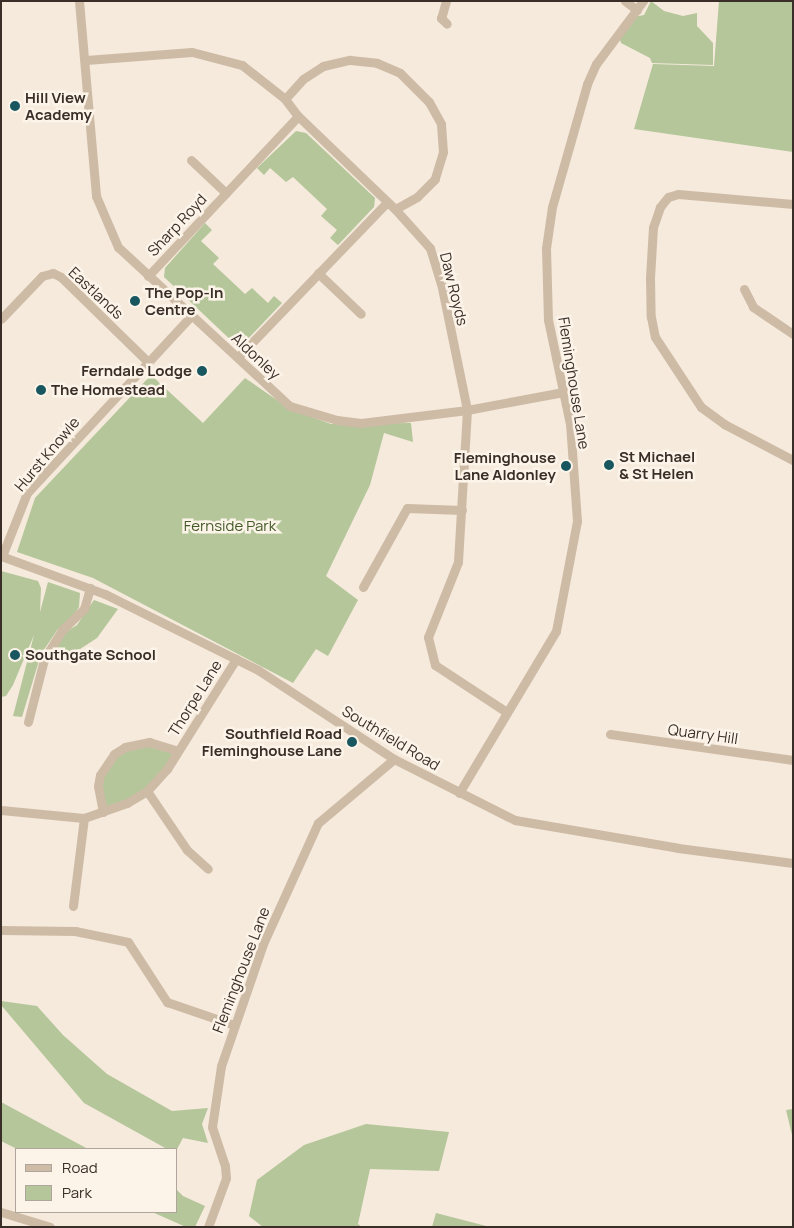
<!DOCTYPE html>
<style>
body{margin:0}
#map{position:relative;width:794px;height:1228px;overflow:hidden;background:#f5eadc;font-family:Manrope,sans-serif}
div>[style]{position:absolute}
.green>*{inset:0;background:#b4c69a}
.street>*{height:9px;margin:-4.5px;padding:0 4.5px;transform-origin:4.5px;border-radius:4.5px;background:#cebba6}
.dots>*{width:14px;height:14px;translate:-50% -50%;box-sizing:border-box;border:2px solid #fcf4e9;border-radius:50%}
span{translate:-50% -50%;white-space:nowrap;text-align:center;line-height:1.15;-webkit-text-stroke:5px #fcf4e9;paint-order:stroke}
.poi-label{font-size:15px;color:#3a2e28;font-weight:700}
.left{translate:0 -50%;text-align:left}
.right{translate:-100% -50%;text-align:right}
.street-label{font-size:15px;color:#3a2e28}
.park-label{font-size:15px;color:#455b29}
.frame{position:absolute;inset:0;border:2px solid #3a2e28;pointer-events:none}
.legend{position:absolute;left:15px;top:1148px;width:162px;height:65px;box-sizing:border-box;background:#fcf4e9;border:1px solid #aea59c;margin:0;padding:6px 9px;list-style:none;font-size:15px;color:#3a2e28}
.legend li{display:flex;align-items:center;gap:10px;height:25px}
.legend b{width:25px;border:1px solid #aea59c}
</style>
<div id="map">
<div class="green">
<i style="clip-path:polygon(651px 1px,664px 11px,683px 16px,697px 13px,697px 26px,713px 43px,713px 65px,652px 63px,650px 58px,621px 43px,619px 36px,634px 17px,644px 15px)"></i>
<i style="clip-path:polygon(719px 1px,793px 1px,793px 152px,634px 129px,653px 64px,714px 66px)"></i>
<i style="clip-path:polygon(296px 131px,306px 133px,375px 198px,374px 207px,338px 245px,330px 238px,337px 230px,321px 216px,327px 209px,293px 177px,286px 182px,270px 168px,264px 175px,257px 168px)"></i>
<i style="clip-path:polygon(205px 223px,212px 230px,201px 241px,219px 258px,213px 264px,245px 294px,252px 288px,268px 303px,274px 296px,282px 303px,243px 344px,235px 344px,164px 277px,165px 268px)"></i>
<i style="clip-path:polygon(151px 375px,203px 423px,245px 378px,290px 409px,331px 424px,411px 423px,413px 442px,384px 433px,370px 485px,326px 576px,358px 600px,328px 656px,316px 649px,293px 683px,93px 578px,17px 552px,35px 498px)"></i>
<i style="clip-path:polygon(1px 571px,38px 581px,41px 588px,40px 612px,48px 582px,80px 593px,79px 607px,72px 618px,58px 629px,41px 654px,22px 717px,13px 716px,34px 635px,13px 685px,6px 696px,1px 697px)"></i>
<i style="clip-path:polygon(94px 600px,118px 609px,97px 638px,80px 649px,48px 659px,64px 633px,77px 625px)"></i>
<i style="clip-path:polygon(137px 743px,178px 751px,147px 791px,103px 812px,100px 775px,106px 763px)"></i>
<i style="clip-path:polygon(1px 1001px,37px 1006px,63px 1035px,107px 1074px,172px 1111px,208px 1108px,202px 1124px,208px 1143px,183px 1138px,176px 1151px,167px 1149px,84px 1103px,1px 1005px)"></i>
<i style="clip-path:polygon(1px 1102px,88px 1149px,17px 1149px,1px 1141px)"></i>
<i style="clip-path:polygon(793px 1109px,793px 1139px,786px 1110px)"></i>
<i style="clip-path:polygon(366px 1124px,449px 1132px,439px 1171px,370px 1169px,358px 1224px,362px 1227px,263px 1227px,249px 1216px,257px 1180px,304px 1145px)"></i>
<i style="clip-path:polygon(176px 1189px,183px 1196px,205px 1206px,195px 1227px,186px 1227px,152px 1212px,176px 1212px)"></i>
<i style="clip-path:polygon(436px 1213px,490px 1227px,432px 1227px)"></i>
</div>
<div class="street">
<i style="left:79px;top:1px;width:196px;rotate:85deg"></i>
<i style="left:96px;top:196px;width:56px;rotate:66.7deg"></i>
<i style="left:118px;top:247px;width:234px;rotate:42.8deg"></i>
<i style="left:290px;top:406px;width:49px;rotate:16.6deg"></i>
<i style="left:337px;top:420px;width:24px;rotate:7deg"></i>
<i style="left:361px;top:423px;width:107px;rotate:-7deg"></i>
<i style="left:467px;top:410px;width:98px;rotate:-10.6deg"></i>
<i style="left:446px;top:1px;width:18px;rotate:106deg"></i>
<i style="left:441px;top:18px;width:8px;rotate:45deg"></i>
<i style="left:625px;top:1px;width:15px;rotate:37deg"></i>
<i style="left:86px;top:60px;width:106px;rotate:-4.3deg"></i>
<i style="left:192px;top:52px;width:52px;rotate:14.6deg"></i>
<i style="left:242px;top:65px;width:55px;rotate:38.3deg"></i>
<i style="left:285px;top:99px;width:21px;rotate:53deg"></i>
<i style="left:298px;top:116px;width:134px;rotate:43.8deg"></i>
<i style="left:395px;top:209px;width:52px;rotate:48.1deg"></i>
<i style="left:430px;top:248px;width:37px;rotate:73deg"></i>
<i style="left:441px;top:283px;width:130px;rotate:78.4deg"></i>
<i style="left:467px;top:410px;width:152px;rotate:93.4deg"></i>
<i style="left:458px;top:562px;width:81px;rotate:111.8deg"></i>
<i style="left:428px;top:637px;width:29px;rotate:76deg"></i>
<i style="left:435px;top:665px;width:84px;rotate:33.3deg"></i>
<i style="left:285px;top:99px;width:27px;rotate:-48deg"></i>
<i style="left:303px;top:79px;width:24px;rotate:-33deg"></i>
<i style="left:323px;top:66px;width:28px;rotate:-13deg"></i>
<i style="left:350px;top:60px;width:27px;rotate:6deg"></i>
<i style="left:377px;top:63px;width:25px;rotate:23deg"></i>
<i style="left:400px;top:73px;width:41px;rotate:45deg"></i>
<i style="left:429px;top:102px;width:25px;rotate:61deg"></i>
<i style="left:441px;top:124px;width:28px;rotate:86deg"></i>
<i style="left:443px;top:152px;width:28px;rotate:107deg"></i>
<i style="left:435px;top:179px;width:25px;rotate:135deg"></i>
<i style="left:417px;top:197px;width:25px;rotate:151deg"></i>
<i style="left:191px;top:160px;width:48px;rotate:43.3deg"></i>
<i style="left:793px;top:204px;width:115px;rotate:-175deg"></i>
<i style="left:678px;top:194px;width:10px;rotate:163deg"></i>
<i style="left:668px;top:197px;width:13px;rotate:129deg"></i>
<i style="left:660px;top:207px;width:21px;rotate:109deg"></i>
<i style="left:653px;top:227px;width:51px;rotate:93.4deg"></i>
<i style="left:650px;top:278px;width:39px;rotate:89deg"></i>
<i style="left:651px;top:317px;width:20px;rotate:79deg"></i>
<i style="left:655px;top:337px;width:84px;rotate:56.7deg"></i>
<i style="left:701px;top:407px;width:29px;rotate:36deg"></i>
<i style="left:724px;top:424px;width:78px;rotate:27.6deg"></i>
<i style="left:318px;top:273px;width:59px;rotate:43.6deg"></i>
<i style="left:148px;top:276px;width:219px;rotate:-46.8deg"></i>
<i style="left:744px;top:289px;width:20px;rotate:63deg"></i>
<i style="left:753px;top:307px;width:48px;rotate:34deg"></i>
<i style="left:1px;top:319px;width:59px;rotate:-46.4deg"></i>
<i style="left:42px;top:276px;width:11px;rotate:-15deg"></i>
<i style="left:53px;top:273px;width:9px;rotate:27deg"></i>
<i style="left:61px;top:277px;width:122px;rotate:44.3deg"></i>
<i style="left:238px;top:357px;width:214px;rotate:-46.1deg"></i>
<i style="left:1px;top:556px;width:111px;rotate:20.1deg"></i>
<i style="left:105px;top:594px;width:171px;rotate:26.4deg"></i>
<i style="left:258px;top:670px;width:163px;rotate:33.2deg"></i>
<i style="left:394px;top:759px;width:136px;rotate:26.8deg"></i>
<i style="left:515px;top:820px;width:165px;rotate:9.7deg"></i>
<i style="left:678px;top:848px;width:116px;rotate:7.4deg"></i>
<i style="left:2px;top:556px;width:68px;rotate:-68.4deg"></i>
<i style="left:27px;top:493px;width:243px;rotate:-47.2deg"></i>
<i style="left:363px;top:587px;width:90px;rotate:-60.9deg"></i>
<i style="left:407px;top:508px;width:55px;rotate:2.1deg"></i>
<i style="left:28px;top:722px;width:65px;rotate:-75.7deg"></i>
<i style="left:44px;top:659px;width:34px;rotate:-58deg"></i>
<i style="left:62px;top:630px;width:30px;rotate:-44deg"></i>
<i style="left:84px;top:609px;width:22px;rotate:-74deg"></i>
<i style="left:610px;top:734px;width:185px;rotate:8.1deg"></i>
<i style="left:147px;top:791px;width:71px;rotate:55.9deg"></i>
<i style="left:187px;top:850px;width:28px;rotate:42deg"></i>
<i style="left:459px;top:793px;width:189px;rotate:-59.1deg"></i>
<i style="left:556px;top:631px;width:112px;rotate:-79.2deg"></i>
<i style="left:577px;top:521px;width:97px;rotate:-94.1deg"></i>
<i style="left:570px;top:424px;width:106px;rotate:-101.9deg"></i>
<i style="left:548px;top:320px;width:72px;rotate:-91.6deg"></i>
<i style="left:546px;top:248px;width:41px;rotate:-81.7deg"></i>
<i style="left:552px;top:207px;width:128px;rotate:-74.1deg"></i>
<i style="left:587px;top:84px;width:22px;rotate:-66deg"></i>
<i style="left:596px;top:64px;width:79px;rotate:-53.3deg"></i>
<i style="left:1px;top:810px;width:83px;rotate:5.5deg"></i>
<i style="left:84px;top:818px;width:46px;rotate:-19.2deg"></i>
<i style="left:127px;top:803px;width:23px;rotate:-31deg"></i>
<i style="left:147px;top:791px;width:30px;rotate:-48deg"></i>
<i style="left:167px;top:769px;width:130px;rotate:-57.9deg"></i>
<i style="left:103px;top:812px;width:26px;rotate:-101deg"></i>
<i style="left:98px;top:786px;width:11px;rotate:-80deg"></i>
<i style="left:100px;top:775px;width:25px;rotate:-56deg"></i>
<i style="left:114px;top:754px;width:13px;rotate:-32deg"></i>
<i style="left:125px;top:747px;width:25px;rotate:-12deg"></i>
<i style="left:149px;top:742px;width:30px;rotate:17deg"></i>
<i style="left:73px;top:906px;width:89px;rotate:-82.9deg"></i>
<i style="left:1px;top:930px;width:74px;rotate:0.8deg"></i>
<i style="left:75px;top:931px;width:54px;rotate:11.7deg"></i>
<i style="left:128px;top:942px;width:72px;rotate:57deg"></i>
<i style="left:167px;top:1002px;width:71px;rotate:18.9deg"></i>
<i style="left:1px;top:1212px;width:51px;rotate:17deg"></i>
<i style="left:208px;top:1227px;width:52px;rotate:-69.8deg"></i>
<i style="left:226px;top:1178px;width:12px;rotate:-95deg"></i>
<i style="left:225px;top:1166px;width:41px;rotate:-108.4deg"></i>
<i style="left:212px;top:1127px;width:62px;rotate:-81.6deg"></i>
<i style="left:221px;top:1066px;width:129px;rotate:-71deg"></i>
<i style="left:263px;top:944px;width:133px;rotate:-65.6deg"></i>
<i style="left:318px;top:823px;width:99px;rotate:-40.1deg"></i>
</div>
<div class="dots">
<i style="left:15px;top:106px;background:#185760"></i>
<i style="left:135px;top:301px;background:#185760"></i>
<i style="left:202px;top:371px;background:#185760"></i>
<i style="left:41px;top:390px;background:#185760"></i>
<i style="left:609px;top:465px;background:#185760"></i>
<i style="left:566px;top:466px;background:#185760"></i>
<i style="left:15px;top:655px;background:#185760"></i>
<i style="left:352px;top:742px;background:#185760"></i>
</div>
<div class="poi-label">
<span class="left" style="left:25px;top:106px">Hill View<br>Academy</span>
<span class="left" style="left:145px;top:301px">The Pop-In<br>Centre</span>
<span class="right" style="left:192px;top:371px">Ferndale Lodge</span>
<span class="left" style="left:51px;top:390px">The Homestead</span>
<span class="left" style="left:619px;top:465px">St Michael<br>&amp; St Helen</span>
<span class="right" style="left:556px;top:466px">Fleminghouse<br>Lane Aldonley</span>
<span class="left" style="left:25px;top:655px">Southgate School</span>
<span class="right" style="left:342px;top:742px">Southfield Road<br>Fleminghouse Lane</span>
</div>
<div class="street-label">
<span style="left:177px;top:225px;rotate:-47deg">Sharp Royd</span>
<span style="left:454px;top:289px;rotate:76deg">Daw Royds</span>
<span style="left:96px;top:293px;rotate:43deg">Eastlands</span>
<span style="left:256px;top:356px;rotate:43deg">Aldonley</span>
<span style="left:574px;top:383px;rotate:81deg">Fleminghouse Lane</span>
<span style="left:47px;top:454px;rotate:-50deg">Hurst Knowle</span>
<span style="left:195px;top:698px;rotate:-58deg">Thorpe Lane</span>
<span style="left:703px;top:734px;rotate:8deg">Quarry Hill</span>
<span style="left:391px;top:738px;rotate:31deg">Southfield Road</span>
<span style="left:241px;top:970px;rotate:-69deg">Fleminghouse Lane</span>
</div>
<div class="park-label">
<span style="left:230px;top:526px">Fernside Park</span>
</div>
<div class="frame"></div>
<ul class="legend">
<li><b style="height:6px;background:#cebba6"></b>Road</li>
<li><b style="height:14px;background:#b4c69a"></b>Park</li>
</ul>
</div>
